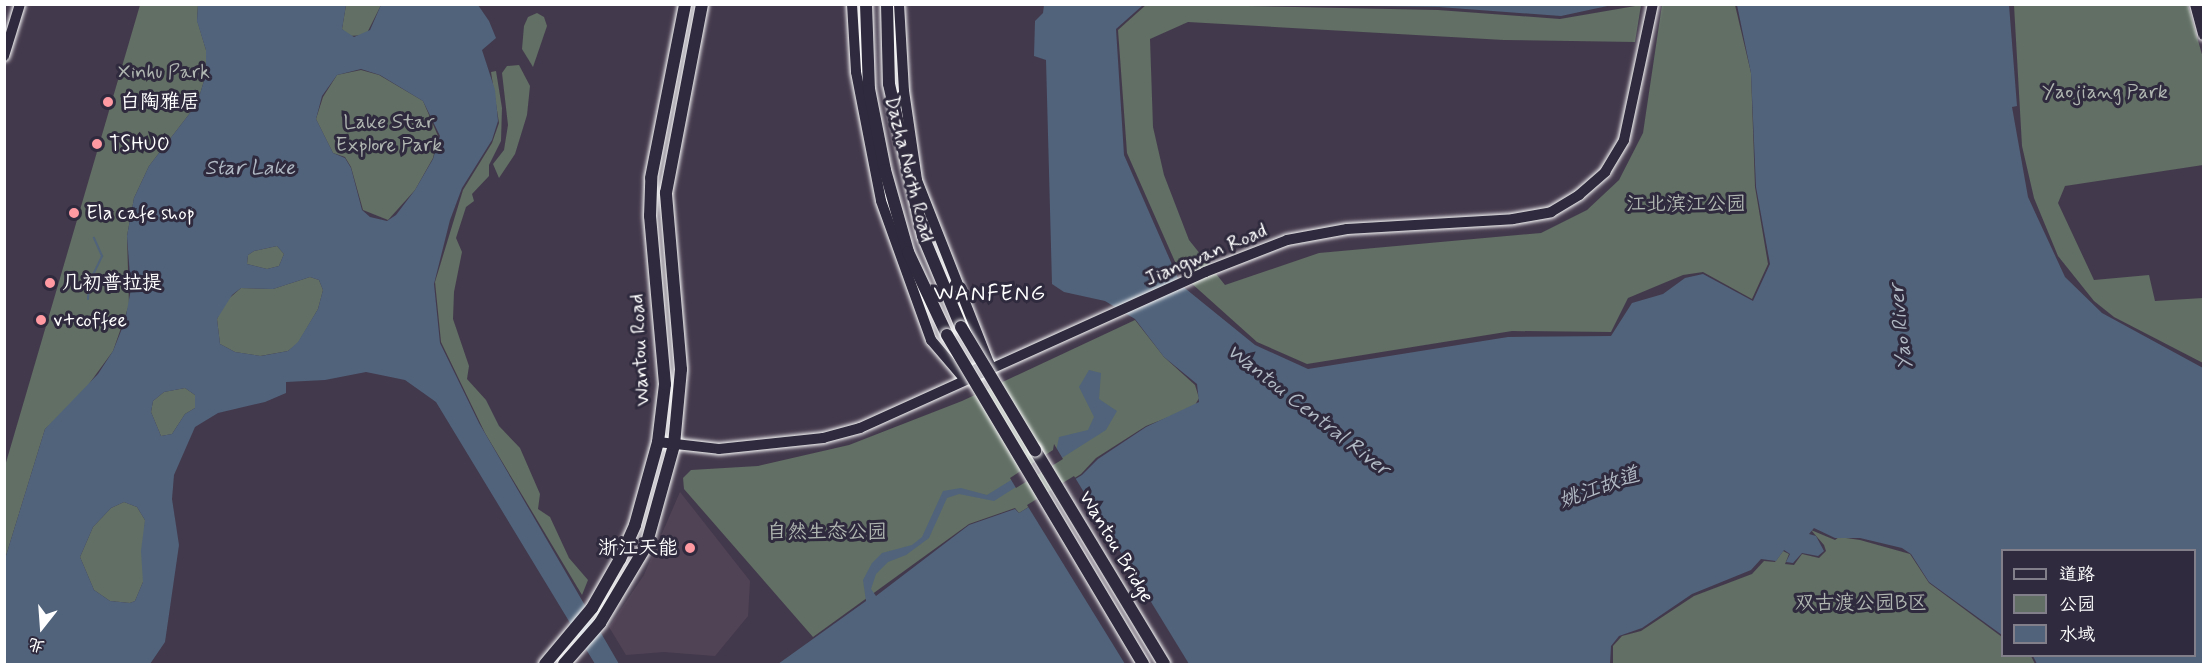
<!DOCTYPE html>
<meta charset="utf-8">
<style>
body{margin:0}
#map{position:relative;width:2208px;height:669px;overflow:hidden;background:#43394c;font-family:Mynerve,"LXGW WenKai TC",sans-serif}
div>[style]{position:absolute}
.built>*{inset:0;background:#514356}
.green>*{inset:0;background:#616f64}
.water>*{inset:0;background:#50637b}
.pier>*{inset:0;background:#43394c}
.stream>*{height:2px;margin:-1px;padding:0 1px;transform-origin:1px;border-radius:1px;background:#50637b}
.roads{filter:drop-shadow(0 0 2px #fff) drop-shadow(0 0 2px #fff)}
.minor>*{height:10px;margin:-5px;padding:0 5px;transform-origin:5px;border-radius:5px;background:#2f2a3d}
.major>*{height:12px;margin:-6px;padding:0 6px;transform-origin:6px;border-radius:6px;background:#2f2a3d}
.bridges{filter:drop-shadow(0 0 2px #fff) drop-shadow(0 0 2px #fff)}
.major-bridge>*{height:12px;margin:-6px;padding:0 6px;transform-origin:6px;border-radius:6px;background:#2f2a3d}
.dots>*{width:16px;height:16px;translate:-50% -50%;box-sizing:border-box;border:3px solid #2f2a3d;border-radius:50%}
span{translate:-50% -50%;white-space:nowrap;text-align:center;line-height:1.15;-webkit-text-stroke:6px #2f2a3d;paint-order:stroke}
.park-label{font-size:20px;color:#b0b7b2}
.poi-label{font-size:20px;color:#fff}
.left{translate:0 -50%;text-align:left}
.right{translate:-100% -50%;text-align:right}
.street-label{font-size:20px;color:#fff}
.water-label{font-size:21px;color:#b0b9c4;font-style:italic}
.quarter-label{font-size:22px;color:#fff;letter-spacing:1.5px}
.frame{position:absolute;inset:0;border:6px solid #fff;pointer-events:none}
.legend{position:absolute;left:2001px;top:549px;width:195px;height:108px;box-sizing:border-box;background:#2f2a3d;border:2px solid #827f8b;margin:0;padding:8px 10px;list-style:none;font-size:18px;color:#fff}
.legend li{display:flex;align-items:center;gap:12px;height:30px}
.legend b{width:30px;border:2px solid #827f8b}
.north{position:absolute;left:12px;top:597px;width:60px;height:60px;-webkit-text-stroke:4px #2f2a3d;paint-order:stroke;rotate:197deg;font-size:16px;font-weight:700;line-height:24px;text-align:center;color:#fff}
.north::after{content:'';display:block;margin:auto;width:21px;height:27px;background:#fff;clip-path:polygon(50% 0,100% 100%,50% 72%,0 100%)}
</style>
<div id="map">
<div class="built">
<i style="clip-path:polygon(680px 492px,750px 581px,748px 616px,715px 656px,664px 652px,626px 655px,609px 627px,644px 575px)"></i>
</div>
<div class="green">
<i style="clip-path:polygon(1147px 4px,1438px 10px,1560px 19px,1641px 5px,1635px 42px,1504px 40px,1188px 22px,1150px 39px,1153px 127px,1164px 175px,1189px 240px,1225px 285px,1319px 253px,1541px 233px,1587px 210px,1619px 180px,1643px 133px,1662px 5px,1735px 5px,1751px 73px,1755px 187px,1768px 264px,1752px 299px,1703px 272px,1683px 275px,1628px 298px,1611px 332px,1512px 331px,1307px 364px,1257px 342px,1180px 273px,1127px 153px,1118px 30px)"></i>
<i style="clip-path:polygon(140px 5px,198px 5px,197px 20px,206px 50px,206px 74px,197px 104px,149px 166px,134px 198px,127px 236px,129px 305px,113px 351px,78px 399px,45px 429px,5px 559px,5px 466px)"></i>
<i style="clip-path:polygon(346px 5px,381px 5px,366px 35px,349px 36px,342px 29px)"></i>
<i style="clip-path:polygon(2014px 5px,2188px 5px,2203px 58px,2203px 165px,2065px 186px,2058px 203px,2094px 280px,2149px 275px,2155px 301px,2203px 298px,2203px 363px,2114px 317px,2094px 301px,2058px 256px,2034px 198px,2022px 146px)"></i>
<i style="clip-path:polygon(537px 13px,544px 17px,547px 26px,533px 67px,522px 49px,524px 26px,528px 17px)"></i>
<i style="clip-path:polygon(519px 65px,530px 86px,527px 115px,515px 154px,499px 178px,493px 164px,504px 150px,508px 125px,502px 73px,507px 66px)"></i>
<i style="clip-path:polygon(361px 70px,379px 75px,423px 101px,438px 136px,433px 158px,415px 190px,388px 220px,363px 210px,351px 167px,345px 157px,333px 153px,316px 119px,323px 97px,337px 75px)"></i>
<i style="clip-path:polygon(496px 71px,502px 108px,501px 141px,489px 165px,489px 176px,472px 194px,474px 201px,466px 207px,456px 238px,462px 252px,454px 292px,453px 319px,469px 366px,467px 379px,486px 400px,499px 426px,520px 448px,540px 494px,538px 509px,550px 517px,569px 558px,588px 580px,582px 595px,485px 433px,441px 342px,435px 282px,463px 190px,492px 143px,499px 123px,491px 72px)"></i>
<i style="clip-path:polygon(277px 246px,284px 254px,279px 266px,267px 269px,247px 264px,248px 255px,254px 251px)"></i>
<i style="clip-path:polygon(310px 277px,319px 280px,323px 290px,318px 309px,298px 343px,288px 351px,260px 356px,235px 352px,220px 344px,217px 319px,225px 302px,241px 288px,273px 289px)"></i>
<i style="clip-path:polygon(1135px 320px,1164px 357px,1195px 385px,1199px 398px,1194px 407px,1146px 426px,1096px 458px,1081px 474px,1019px 513px,1015px 508px,969px 524px,813px 637px,684px 489px,683px 478px,691px 470px,758px 466px,849px 445px,962px 401px)"></i>
<i style="clip-path:polygon(185px 388px,195px 395px,195px 408px,185px 414px,172px 434px,161px 436px,151px 412px,153px 401px,164px 392px)"></i>
<i style="clip-path:polygon(124px 502px,137px 507px,145px 520px,143px 582px,135px 601px,130px 603px,110px 601px,94px 590px,80px 557px,93px 527px,111px 508px)"></i>
<i style="clip-path:polygon(1811px 530px,1835px 540px,1839px 537px,1860px 540px,1910px 554px,1929px 583px,2002px 637px,2002px 656px,2031px 656px,2035px 664px,1613px 664px,1613px 646px,1622px 636px,1641px 631px,1694px 596px,1752px 574px,1764px 561px,1775px 562px,1783px 551px,1789px 554px,1785px 564px,1794px 565px,1802px 554px,1819px 558px,1826px 551px,1824px 545px)"></i>
</div>
<div class="water">
<i style="clip-path:polygon(evenodd,198px 5px,346px 5px,342px 29px,354px 37px,370px 30px,381px 5px,478px 5px,489px 21px,496px 38px,482px 50px,495px 90px,498px 121px,492px 140px,462px 188px,450px 220px,434px 284px,440px 343px,479px 423px,619px 664px,595px 664px,436px 402px,405px 380px,366px 372px,325px 380px,286px 382px,286px 393px,265px 402px,218px 413px,195px 427px,174px 475px,172px 499px,179px 545px,165px 642px,150px 664px,5px 664px,5px 559px,45px 429px,98px 374px,113px 351px,125px 321px,131px 289px,127px 236px,134px 198px,149px 166px,197px 104px,206px 74px,206px 50px,197px 21px,198px 5px,361px 69px,380px 75px,423px 101px,440px 136px,433px 159px,415px 190px,396px 215px,387px 221px,370px 217px,362px 210px,351px 168px,345px 158px,333px 153px,316px 119px,322px 96px,337px 75px,361px 69px,198px 5px,277px 246px,284px 254px,279px 266px,267px 269px,247px 264px,248px 255px,254px 251px,277px 246px,198px 5px,310px 277px,319px 280px,323px 290px,318px 309px,298px 342px,288px 351px,261px 356px,235px 352px,220px 344px,217px 319px,232px 295px,241px 288px,273px 289px,310px 277px,198px 5px,185px 388px,195px 395px,195px 408px,185px 414px,172px 434px,161px 436px,151px 412px,153px 401px,164px 392px,185px 388px,198px 5px,124px 502px,137px 507px,145px 520px,141px 551px,143px 582px,135px 601px,130px 603px,110px 601px,94px 590px,80px 557px,93px 527px,111px 508px,124px 502px)"></i>
<i style="clip-path:polygon(1044px 5px,1143px 5px,1116px 29px,1124px 155px,1181px 285px,1255px 345px,1308px 369px,1508px 337px,1611px 336px,1632px 303px,1663px 294px,1685px 278px,1703px 274px,1753px 301px,1770px 264px,1756px 187px,1751px 73px,1737px 5px,2009px 5px,2017px 106px,2012px 107px,2028px 197px,2065px 277px,2102px 313px,2203px 368px,2203px 664px,2037px 664px,2033px 656px,2194px 656px,2194px 550px,2002px 550px,2002px 635px,1929px 582px,1911px 554px,1902px 548px,1860px 538px,1835px 538px,1814px 528px,1809px 534px,1816px 536px,1824px 551px,1818px 556px,1802px 553px,1793px 563px,1786px 562px,1790px 554px,1784px 550px,1776px 561px,1761px 559px,1751px 570px,1692px 594px,1642px 628px,1619px 636px,1611px 646px,1610px 664px,778px 664px,866px 601px,863px 580px,872px 563px,882px 553px,912px 545px,922px 537px,943px 491px,961px 488px,987px 495px,1056px 452px,1059px 437px,1088px 430px,1094px 417px,1079px 387px,1089px 370px,1101px 373px,1099px 399px,1117px 411px,1106px 430px,994px 501px,959px 494px,947px 498px,929px 538px,906px 555px,888px 562px,876px 574px,871px 589px,876px 596px,969px 525px,1015px 509px,1019px 513px,1082px 475px,1098px 459px,1146px 427px,1199px 402px,1197px 384px,1164px 357px,1135px 319px,1105px 301px,1064px 292px,1052px 284px,1046px 60px,1034px 56px,1035px 21px,1043px 13px)"></i>
<i style="clip-path:polygon(1300px 5px,1612px 5px,1561px 16px,1439px 7px)"></i>
</div>
<div class="pier">
<i style="clip-path:polygon(1054px 444px,1063px 459px,1016px 488px,1010px 478px,1053px 450px)"></i>
<i style="clip-path:polygon(1074px 476px,1189px 664px,1125px 664px,1027px 505px)"></i>
</div>
<div class="stream">
<i style="left:88px;top:299px;width:16px;rotate:-86deg"></i>
<i style="left:89px;top:283px;width:30px;rotate:-64deg"></i>
<i style="left:102px;top:256px;width:20px;rotate:-114deg"></i>
</div>
<div class="roads">
<div class="minor">
<i style="left:852px;top:4px;width:68px;rotate:86.6deg"></i>
<i style="left:856px;top:72px;width:131px;rotate:79deg"></i>
<i style="left:881px;top:201px;width:148px;rotate:70.2deg"></i>
<i style="left:931px;top:340px;width:48px;rotate:49.3deg"></i>
<i style="left:962px;top:376px;width:30px;rotate:-26deg"></i>
<i style="left:989px;top:363px;width:197px;rotate:-111.5deg"></i>
<i style="left:917px;top:180px;width:90px;rotate:-98.3deg"></i>
<i style="left:904px;top:91px;width:87px;rotate:-93.3deg"></i>
<i style="left:4px;top:56px;width:54px;rotate:-72.9deg"></i>
<i style="left:658px;top:442px;width:61px;rotate:6.5deg"></i>
<i style="left:719px;top:449px;width:105px;rotate:-6deg"></i>
<i style="left:823px;top:438px;width:38px;rotate:-15deg"></i>
<i style="left:860px;top:428px;width:379px;rotate:-24.3deg"></i>
<i style="left:1205px;top:272px;width:88px;rotate:-21.3deg"></i>
<i style="left:1287px;top:240px;width:61px;rotate:-10.4deg"></i>
<i style="left:1347px;top:229px;width:166px;rotate:-3.4deg"></i>
<i style="left:1513px;top:219px;width:39px;rotate:-10deg"></i>
<i style="left:1551px;top:212px;width:33px;rotate:-31deg"></i>
<i style="left:1579px;top:195px;width:35px;rotate:-41deg"></i>
<i style="left:1605px;top:172px;width:37px;rotate:-59deg"></i>
<i style="left:1624px;top:140px;width:139px;rotate:-78deg"></i>
</div>
<div class="major">
<i style="left:866px;top:4px;width:85px;rotate:88deg"></i>
<i style="left:869px;top:89px;width:83px;rotate:78.8deg"></i>
<i style="left:885px;top:170px;width:85px;rotate:74.3deg"></i>
<i style="left:908px;top:252px;width:92px;rotate:64.8deg"></i>
<i style="left:887px;top:4px;width:80px;rotate:88.6deg"></i>
<i style="left:889px;top:84px;width:156px;rotate:77.4deg"></i>
<i style="left:923px;top:236px;width:99px;rotate:67.3deg"></i>
<i style="left:2196px;top:4px;width:31px;rotate:75deg"></i>
<i style="left:1035px;top:450px;width:250px;rotate:58.9deg"></i>
<i style="left:545px;top:664px;width:73px;rotate:-50deg"></i>
<i style="left:592px;top:608px;width:56px;rotate:-60.3deg"></i>
<i style="left:620px;top:559px;width:37px;rotate:-66deg"></i>
<i style="left:635px;top:525px;width:86px;rotate:-74.5deg"></i>
<i style="left:658px;top:442px;width:58px;rotate:-83.1deg"></i>
<i style="left:665px;top:384px;width:169px;rotate:-95.1deg"></i>
<i style="left:650px;top:216px;width:38px;rotate:-88deg"></i>
<i style="left:651px;top:178px;width:177px;rotate:-78.9deg"></i>
<i style="left:564px;top:664px;width:55px;rotate:-48.7deg"></i>
<i style="left:600px;top:623px;width:90px;rotate:-59.1deg"></i>
<i style="left:646px;top:546px;width:105px;rotate:-74.5deg"></i>
<i style="left:674px;top:445px;width:76px;rotate:-84.7deg"></i>
<i style="left:681px;top:369px;width:177px;rotate:-94.9deg"></i>
<i style="left:666px;top:193px;width:192px;rotate:-79.2deg"></i>
</div>
</div>
<div class="bridges">
<div class="major-bridge">
<i style="left:961px;top:327px;width:144px;rotate:59deg"></i>
<i style="left:947px;top:335px;width:383px;rotate:59.2deg"></i>
</div>
</div>
<div class="dots">
<i style="left:108px;top:102px;background:#ff9aa2"></i>
<i style="left:97px;top:144px;background:#ff9aa2"></i>
<i style="left:74px;top:213px;background:#ff9aa2"></i>
<i style="left:50px;top:283px;background:#ff9aa2"></i>
<i style="left:41px;top:320px;background:#ff9aa2"></i>
<i style="left:690px;top:548px;background:#ff9aa2"></i>
</div>
<div class="park-label">
<span style="left:164px;top:72px">Xinhu Park</span>
<span style="left:2105px;top:92px">Yaojiang Park</span>
<span style="left:389px;top:134px">Lake Star<br>Explore Park</span>
<span style="left:1686px;top:204px">江北滨江公园</span>
<span style="left:827px;top:532px">自然生态公园</span>
<span style="left:1861px;top:603px">双古渡公园B区</span>
</div>
<div class="poi-label">
<span class="left" style="left:120px;top:102px">白陶雅居</span>
<span class="left" style="left:109px;top:144px">TSHUO</span>
<span class="left" style="left:86px;top:213px">Ela cafe shop</span>
<span class="left" style="left:62px;top:283px">几初普拉提</span>
<span class="left" style="left:53px;top:320px">v+coffee</span>
<span class="right" style="left:678px;top:548px">浙江天能</span>
</div>
<div class="street-label">
<span style="left:909px;top:169px;rotate:76deg">Dazha North Road</span>
<span style="left:1206px;top:255px;rotate:-23deg">Jiangwan Road</span>
<span style="left:640px;top:350px;rotate:-93deg">Wantou Road</span>
<span style="left:1116px;top:547px;rotate:59deg">Wantou Bridge</span>
</div>
<div class="water-label">
<span style="left:250px;top:168px">Star Lake</span>
<span style="left:1901px;top:327px;rotate:-96deg">Yao River</span>
<span style="left:1308px;top:410px;rotate:38deg">Wantou Central River</span>
<span style="left:1599px;top:488px;rotate:-20deg">姚江故道</span>
</div>
<div class="quarter-label">
<span style="left:990px;top:295px">WANFENG</span>
</div>
<div class="frame"></div>
<ul class="legend">
<li><b style="height:8px;background:#2f2a3d"></b>道路</li>
<li><b style="height:16px;background:#616f64"></b>公园</li>
<li><b style="height:16px;background:#50637b"></b>水域</li>
</ul>
<div class="north">北</div>
</div>
